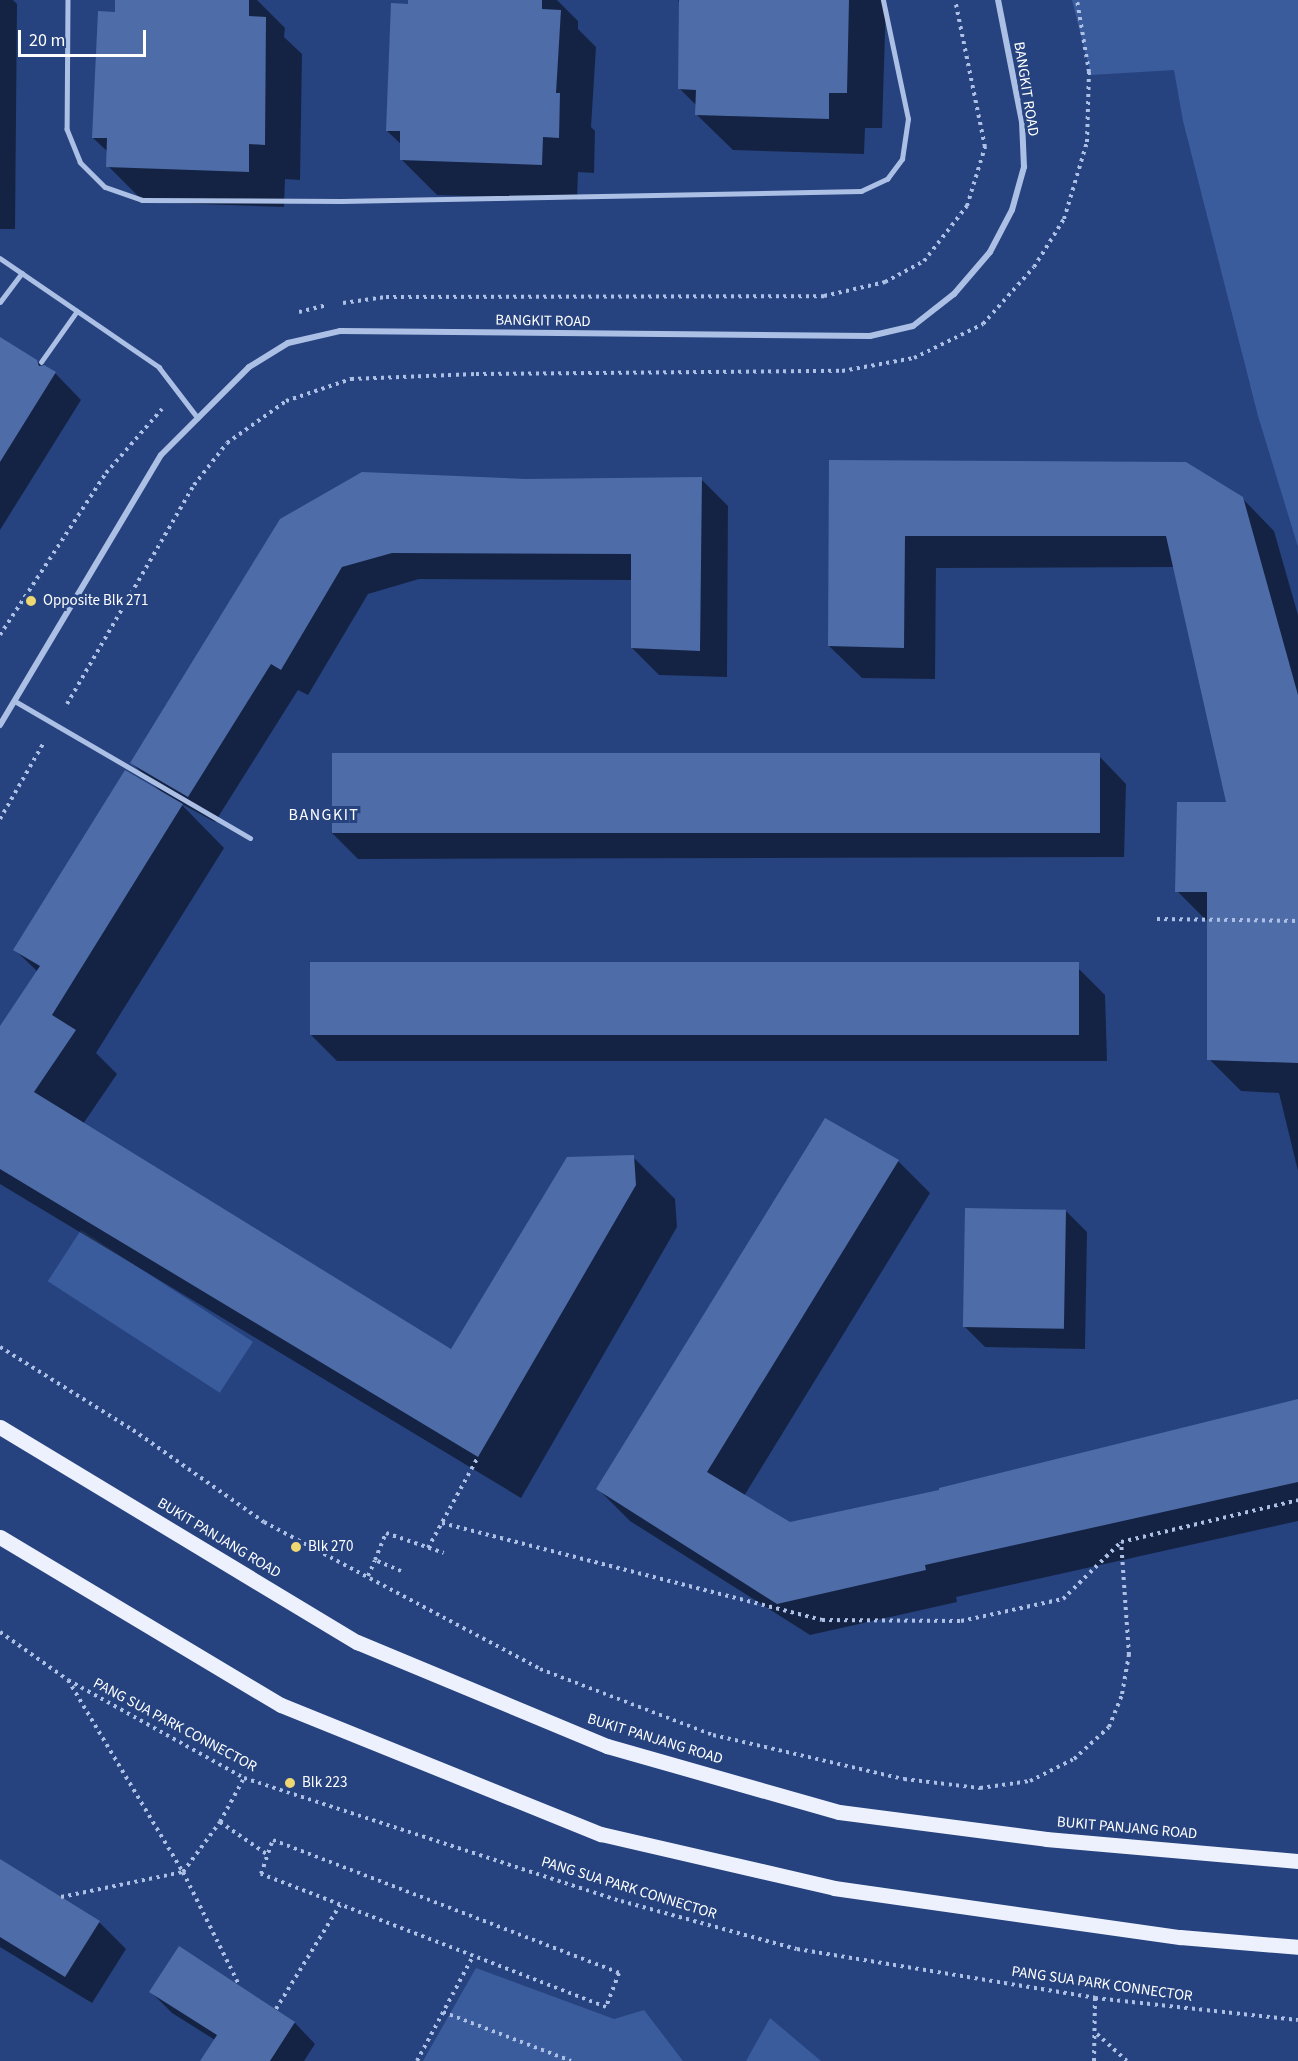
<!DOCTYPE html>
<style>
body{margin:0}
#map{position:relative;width:1298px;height:2061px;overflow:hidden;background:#26437f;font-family:"Source Sans 3",sans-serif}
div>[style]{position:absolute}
.green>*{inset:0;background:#3a5b9c;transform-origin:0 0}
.shadow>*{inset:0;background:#0007}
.building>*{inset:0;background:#4e6ca8;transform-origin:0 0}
.path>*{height:4px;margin-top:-2px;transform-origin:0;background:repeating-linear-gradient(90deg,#acc0e6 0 3px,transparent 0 7.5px)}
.lane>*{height:4.5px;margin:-2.25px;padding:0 2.25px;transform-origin:2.25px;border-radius:2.25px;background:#acc0e6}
.street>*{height:6px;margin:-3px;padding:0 3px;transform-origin:3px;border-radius:3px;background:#acc0e6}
.primary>*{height:15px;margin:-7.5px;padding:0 7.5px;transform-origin:7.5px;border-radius:7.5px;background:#edf1fd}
.dots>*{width:16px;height:16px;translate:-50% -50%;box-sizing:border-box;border:3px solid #26437f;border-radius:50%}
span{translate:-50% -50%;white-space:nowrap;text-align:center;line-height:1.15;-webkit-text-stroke:6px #26437f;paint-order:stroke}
.street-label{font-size:15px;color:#fff}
.poi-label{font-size:15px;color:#fff}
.left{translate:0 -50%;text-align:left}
.neighbourhood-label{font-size:16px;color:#fff;letter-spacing:1.5px}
.scale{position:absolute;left:18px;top:30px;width:128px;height:27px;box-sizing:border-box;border:3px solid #fff;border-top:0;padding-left:8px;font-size:18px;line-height:21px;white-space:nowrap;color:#fff;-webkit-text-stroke:4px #26437f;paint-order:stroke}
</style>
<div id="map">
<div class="green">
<i style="clip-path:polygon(1072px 0,1298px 0,1298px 547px,1258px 416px,1183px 121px,1174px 70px,1091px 75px)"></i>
<i style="left:81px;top:1230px;width:205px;height:61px;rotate:33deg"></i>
<i style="clip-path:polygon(476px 1968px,614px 2019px,644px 2010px,683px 2061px,423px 2061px)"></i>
<i style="clip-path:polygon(770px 2018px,821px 2061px,746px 2061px)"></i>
</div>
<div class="shadow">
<i style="clip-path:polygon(0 0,13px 0,17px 4px,15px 229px,0 229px)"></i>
<i style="clip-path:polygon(117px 0,257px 0,285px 28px,284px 37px,302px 54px,300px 180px,285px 179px,284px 207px,144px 202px,108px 166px,108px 152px,93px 138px)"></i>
<i style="clip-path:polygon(410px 0,557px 0,578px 21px,578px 29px,596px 47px,591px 127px,595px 131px,594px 173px,578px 172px,577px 200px,437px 195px,401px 159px,402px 145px,387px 131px)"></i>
<i style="clip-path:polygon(678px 0,883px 0,886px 2px,882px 128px,865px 128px,864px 154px,733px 150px,697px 115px,697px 106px,679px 88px,681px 8px)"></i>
<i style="clip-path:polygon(0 339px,55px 373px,81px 400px,0 530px)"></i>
<i style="clip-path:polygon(831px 462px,1242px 498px,1274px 531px,1298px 615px,1298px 1171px,1279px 1093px,1241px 1091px,1209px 1059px,1209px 923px,1177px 891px,1228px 804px,1175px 567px,936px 568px,935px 679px,862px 678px,829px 646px)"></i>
<i style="clip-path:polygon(701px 479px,728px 506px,727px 677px,659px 675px,632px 648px,632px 580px,419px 579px,368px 594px,308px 695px,298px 690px,215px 822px,180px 803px,224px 848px,96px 1053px,117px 1074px,83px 1124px,452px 1351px,633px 1157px,675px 1199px,677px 1227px,521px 1498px,0 1184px,0 1029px,38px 972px,15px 950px,161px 792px,131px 762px,281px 520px,526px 481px)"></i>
<i style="clip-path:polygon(1100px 757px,1126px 784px,1124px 857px,358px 859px,331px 832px)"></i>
<i style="clip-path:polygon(1078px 968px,1105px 995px,1107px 1061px,337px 1061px,310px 1034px)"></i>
<i style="clip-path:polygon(898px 1161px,930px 1193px,744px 1496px,789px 1524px,941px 1491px,1298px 1401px,1298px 1521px,956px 1597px,957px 1602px,810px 1635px,630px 1521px,598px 1489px)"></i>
<i style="clip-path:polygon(1066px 1211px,1087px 1232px,1085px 1349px,985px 1347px,964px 1326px)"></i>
<i style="clip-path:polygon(0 1861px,99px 1922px,126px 1949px,92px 2003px,0 1947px)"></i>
<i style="clip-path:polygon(151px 1992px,295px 2023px,315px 2044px,304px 2061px,201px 2061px,215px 2040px,172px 2013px)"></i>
</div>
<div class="building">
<i style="clip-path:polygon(115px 0,249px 0,249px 16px,266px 17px,265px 145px,249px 144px,249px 172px,106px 167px,107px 138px,92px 138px,98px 11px,115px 12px)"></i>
<i style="clip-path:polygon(408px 0,542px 0,542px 9px,561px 10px,556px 93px,560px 93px,559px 138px,543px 137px,542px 165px,400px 160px,400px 131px,386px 131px,391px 3px,408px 4px)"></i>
<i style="clip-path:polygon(679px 0,849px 0,847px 93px,829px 93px,829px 119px,695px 115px,696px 90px,678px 89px)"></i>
<i style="clip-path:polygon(0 337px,37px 360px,39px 366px,44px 365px,56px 372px,0 462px)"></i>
<i style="clip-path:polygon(829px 460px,1186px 462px,1243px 497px,1298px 695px,1298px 1063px,1207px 1060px,1207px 892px,1175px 892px,1177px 802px,1226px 802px,1166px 536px,905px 536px,904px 648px,828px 646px)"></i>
<i style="clip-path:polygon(362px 472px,526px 479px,702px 477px,700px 651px,631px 648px,631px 554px,392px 553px,342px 567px,281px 670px,271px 664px,188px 797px,130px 763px,280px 519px)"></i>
<i style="left:332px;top:753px;width:768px;height:80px"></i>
<i style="clip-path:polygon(125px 770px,183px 804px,52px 1015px,76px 1030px,34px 1092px,451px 1349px,567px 1157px,634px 1155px,636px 1185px,478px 1457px,0 1169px,0 1026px,40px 966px,13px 950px)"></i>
<i style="left:310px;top:962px;width:769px;height:73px"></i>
<i style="clip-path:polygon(825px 1118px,899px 1160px,707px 1472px,790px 1522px,939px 1490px,939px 1488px,1298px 1399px,1298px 1482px,925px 1565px,926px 1570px,777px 1604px,596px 1489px)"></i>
<i style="left:965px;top:1208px;width:101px;height:119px;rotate:1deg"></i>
<i style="clip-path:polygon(0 1859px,100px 1921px,65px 1977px,0 1937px)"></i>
<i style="clip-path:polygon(179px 1946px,295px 2022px,270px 2061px,200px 2061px,217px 2035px,149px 1992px)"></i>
</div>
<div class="path">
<i style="left:343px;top:303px;width:43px;rotate:-7.9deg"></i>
<i style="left:386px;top:297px;width:438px;rotate:-0.1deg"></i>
<i style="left:824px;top:296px;width:63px;rotate:-12.9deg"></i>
<i style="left:885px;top:282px;width:44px;rotate:-28.3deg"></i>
<i style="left:924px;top:261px;width:70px;rotate:-52deg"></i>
<i style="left:967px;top:206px;width:62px;rotate:-73deg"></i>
<i style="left:985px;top:147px;width:150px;rotate:-101.5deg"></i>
<i style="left:299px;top:312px;width:29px;rotate:-14deg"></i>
<i style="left:0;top:635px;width:194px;rotate:-56.8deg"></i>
<i style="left:106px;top:473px;width:85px;rotate:-48.8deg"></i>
<i style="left:67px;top:704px;width:253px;rotate:-59.9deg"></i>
<i style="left:194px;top:485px;width:53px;rotate:-51.8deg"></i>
<i style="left:227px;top:443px;width:72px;rotate:-35.4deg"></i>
<i style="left:286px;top:401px;width:69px;rotate:-18.7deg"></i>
<i style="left:351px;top:379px;width:125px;rotate:-2.3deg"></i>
<i style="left:476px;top:374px;width:366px;rotate:-0.5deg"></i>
<i style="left:842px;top:371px;width:73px;rotate:-10.2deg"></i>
<i style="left:914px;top:358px;width:77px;rotate:-26.2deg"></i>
<i style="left:983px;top:324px;width:76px;rotate:-48.2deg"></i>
<i style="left:1034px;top:267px;width:57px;rotate:-58deg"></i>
<i style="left:1064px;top:219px;width:80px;rotate:-73.4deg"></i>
<i style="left:1087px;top:142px;width:70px;rotate:-88.4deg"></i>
<i style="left:1089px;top:72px;width:73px;rotate:-99.5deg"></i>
<i style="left:0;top:819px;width:86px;rotate:-60.2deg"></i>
<i style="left:1157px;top:919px;width:141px;rotate:0.8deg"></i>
<i style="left:0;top:1347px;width:157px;rotate:32deg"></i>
<i style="left:133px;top:1430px;width:160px;rotate:35.1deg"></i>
<i style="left:264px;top:1522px;width:313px;rotate:28deg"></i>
<i style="left:540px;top:1669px;width:185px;rotate:20.9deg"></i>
<i style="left:713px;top:1735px;width:196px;rotate:13deg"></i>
<i style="left:904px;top:1779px;width:77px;rotate:6.8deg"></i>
<i style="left:980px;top:1788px;width:50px;rotate:-8deg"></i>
<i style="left:1030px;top:1781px;width:49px;rotate:-26.6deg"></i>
<i style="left:1074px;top:1759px;width:47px;rotate:-42.4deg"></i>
<i style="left:1109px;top:1727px;width:35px;rotate:-68deg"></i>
<i style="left:1122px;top:1694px;width:40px;rotate:-80deg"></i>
<i style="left:1129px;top:1655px;width:113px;rotate:-94deg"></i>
<i style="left:442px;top:1523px;width:392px;rotate:14.3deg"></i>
<i style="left:822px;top:1620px;width:139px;rotate:0.4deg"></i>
<i style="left:961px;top:1621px;width:104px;rotate:-12.2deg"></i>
<i style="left:1063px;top:1599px;width:81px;rotate:-44.5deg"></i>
<i style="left:1121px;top:1542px;width:182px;rotate:-13.3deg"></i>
<i style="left:428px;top:1548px;width:104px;rotate:-61.2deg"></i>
<i style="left:401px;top:1571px;width:28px;rotate:-157deg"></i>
<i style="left:375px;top:1560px;width:29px;rotate:-68deg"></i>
<i style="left:386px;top:1533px;width:61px;rotate:19deg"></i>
<i style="left:368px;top:1576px;width:17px;rotate:-66deg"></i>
<i style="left:0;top:1632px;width:83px;rotate:35.2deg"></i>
<i style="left:68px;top:1680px;width:201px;rotate:29.1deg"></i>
<i style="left:244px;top:1778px;width:397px;rotate:18.1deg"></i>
<i style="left:621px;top:1901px;width:182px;rotate:15.3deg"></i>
<i style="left:797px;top:1949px;width:302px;rotate:9.3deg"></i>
<i style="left:1095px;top:1998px;width:204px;rotate:6.2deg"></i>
<i style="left:68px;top:1680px;width:224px;rotate:59.1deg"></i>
<i style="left:183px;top:1872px;width:126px;rotate:63.6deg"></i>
<i style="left:220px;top:1822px;width:50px;rotate:-61.4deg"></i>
<i style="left:273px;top:1840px;width:371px;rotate:21deg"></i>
<i style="left:619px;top:1973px;width:36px;rotate:111deg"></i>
<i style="left:606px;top:2007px;width:370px;rotate:-158.9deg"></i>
<i style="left:261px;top:1874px;width:36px;rotate:-71deg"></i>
<i style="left:61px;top:1897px;width:125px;rotate:-11.6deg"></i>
<i style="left:183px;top:1872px;width:62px;rotate:-53.5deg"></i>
<i style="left:220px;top:1822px;width:58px;rotate:34.5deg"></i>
<i style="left:276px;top:2009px;width:122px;rotate:-58.4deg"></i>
<i style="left:443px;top:2012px;width:137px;rotate:20.9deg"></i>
<i style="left:1097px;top:2034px;width:40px;rotate:42deg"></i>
<i style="left:417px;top:2061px;width:119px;rotate:-61.9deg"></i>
<i style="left:1094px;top:2061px;width:63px;rotate:-89.1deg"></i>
</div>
<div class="lane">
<i style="left:68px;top:0;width:129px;rotate:90.4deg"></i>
<i style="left:67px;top:129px;width:35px;rotate:68deg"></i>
<i style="left:80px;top:162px;width:35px;rotate:45deg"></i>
<i style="left:105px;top:187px;width:39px;rotate:19deg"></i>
<i style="left:142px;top:200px;width:199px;rotate:0.3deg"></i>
<i style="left:341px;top:201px;width:520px;rotate:-1.1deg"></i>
<i style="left:861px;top:191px;width:29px;rotate:-25deg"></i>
<i style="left:887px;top:179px;width:25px;rotate:-53deg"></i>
<i style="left:902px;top:159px;width:40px;rotate:-81.5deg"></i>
<i style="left:908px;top:119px;width:122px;rotate:-101.9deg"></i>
<i style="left:0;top:258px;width:193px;rotate:34.4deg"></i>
<i style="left:159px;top:367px;width:64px;rotate:52.6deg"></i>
<i style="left:0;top:302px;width:36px;rotate:-53deg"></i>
<i style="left:41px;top:362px;width:62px;rotate:-54.8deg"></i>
<i style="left:15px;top:701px;width:272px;rotate:30.2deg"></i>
</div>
<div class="street">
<i style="left:0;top:725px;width:314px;rotate:-59.2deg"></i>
<i style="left:161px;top:455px;width:124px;rotate:-45deg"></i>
<i style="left:249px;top:367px;width:46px;rotate:-31.6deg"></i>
<i style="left:288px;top:343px;width:53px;rotate:-13deg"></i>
<i style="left:340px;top:331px;width:530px;rotate:0.54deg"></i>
<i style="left:870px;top:336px;width:44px;rotate:-13.1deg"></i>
<i style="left:913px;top:326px;width:52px;rotate:-38deg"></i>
<i style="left:954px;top:294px;width:55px;rotate:-49.4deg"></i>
<i style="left:990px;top:252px;width:47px;rotate:-62.4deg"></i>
<i style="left:1012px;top:210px;width:45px;rotate:-74.4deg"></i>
<i style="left:1024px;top:167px;width:45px;rotate:-92.5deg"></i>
<i style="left:1022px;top:122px;width:124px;rotate:-101.1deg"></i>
</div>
<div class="primary">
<i style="left:0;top:1427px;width:417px;rotate:31.1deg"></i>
<i style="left:357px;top:1642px;width:271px;rotate:22.6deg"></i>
<i style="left:607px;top:1746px;width:241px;rotate:15.9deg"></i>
<i style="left:839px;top:1812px;width:209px;rotate:7.4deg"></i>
<i style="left:1046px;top:1839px;width:253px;rotate:5deg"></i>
<i style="left:0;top:1537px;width:327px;rotate:30.9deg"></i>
<i style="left:281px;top:1705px;width:345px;rotate:22deg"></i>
<i style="left:601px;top:1834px;width:239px;rotate:13deg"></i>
<i style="left:834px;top:1888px;width:349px;rotate:8.1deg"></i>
<i style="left:1180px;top:1937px;width:118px;rotate:4.8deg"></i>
</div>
<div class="dots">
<i style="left:31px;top:601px;background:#eed872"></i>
<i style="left:296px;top:1547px;background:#eed872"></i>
<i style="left:290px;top:1783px;background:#eed872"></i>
</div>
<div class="street-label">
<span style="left:1026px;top:89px;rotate:81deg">BANGKIT ROAD</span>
<span style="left:543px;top:321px;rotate:1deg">BANGKIT ROAD</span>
<span style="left:219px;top:1538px;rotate:31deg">BUKIT PANJANG ROAD</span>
<span style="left:175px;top:1725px;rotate:28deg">PANG SUA PARK CONNECTOR</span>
<span style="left:655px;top:1739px;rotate:17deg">BUKIT PANJANG ROAD</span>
<span style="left:1127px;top:1828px;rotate:5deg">BUKIT PANJANG ROAD</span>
<span style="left:629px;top:1888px;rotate:17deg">PANG SUA PARK CONNECTOR</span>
<span style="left:1102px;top:1984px;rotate:8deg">PANG SUA PARK CONNECTOR</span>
</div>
<div class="poi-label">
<span class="left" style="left:43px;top:601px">Opposite Blk 271</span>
<span class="left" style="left:308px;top:1547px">Blk 270</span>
<span class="left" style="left:302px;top:1783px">Blk 223</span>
</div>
<div class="neighbourhood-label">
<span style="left:324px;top:815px">BANGKIT</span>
</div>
<div class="scale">20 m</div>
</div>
